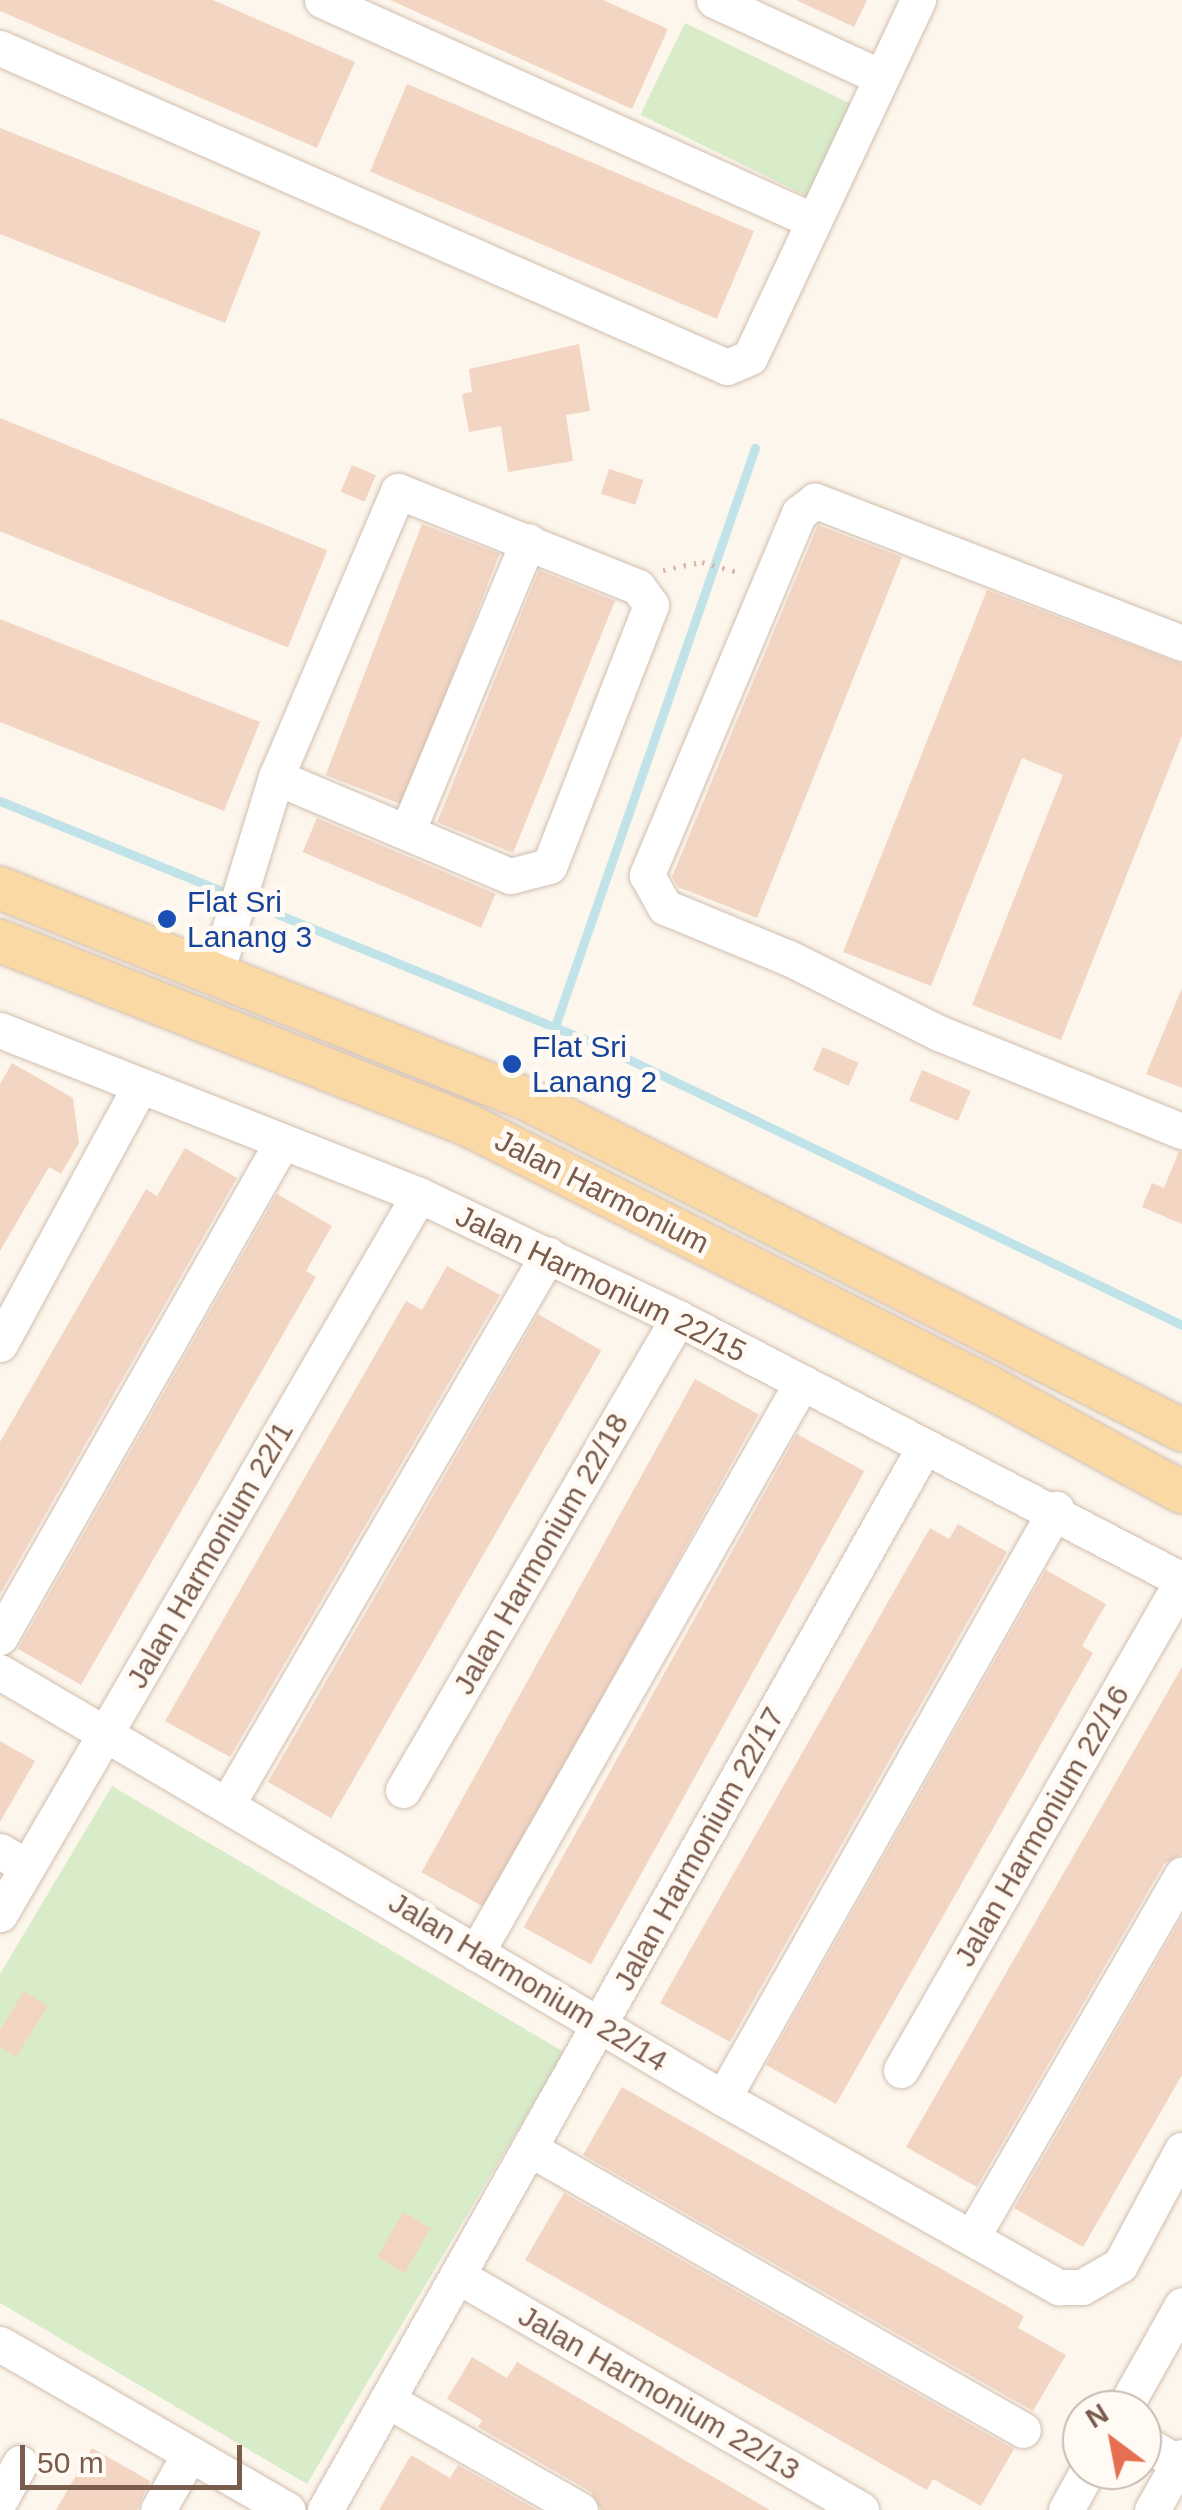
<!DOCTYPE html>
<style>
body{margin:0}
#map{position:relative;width:1182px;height:2510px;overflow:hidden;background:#fdf6ec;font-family:Helvetica,sans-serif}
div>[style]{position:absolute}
.green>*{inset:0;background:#d8ecc9;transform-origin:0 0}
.stream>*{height:9px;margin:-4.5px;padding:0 4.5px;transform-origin:4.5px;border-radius:4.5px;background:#bfe3e8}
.building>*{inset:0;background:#f3d5c3;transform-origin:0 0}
.path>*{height:5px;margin-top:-2.5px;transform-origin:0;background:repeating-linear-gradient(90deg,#d9b8a5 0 2.5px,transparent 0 10.5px)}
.roads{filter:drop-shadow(0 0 2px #d1beb0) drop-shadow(0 0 2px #d1beb0)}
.minor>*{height:35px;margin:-17.5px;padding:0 17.5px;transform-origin:17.5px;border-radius:17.5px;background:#fff}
.major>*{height:42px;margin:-21px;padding:0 21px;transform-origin:21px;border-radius:21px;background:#fbd9a5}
.dots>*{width:28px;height:28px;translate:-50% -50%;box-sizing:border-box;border:5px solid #fffaf3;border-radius:50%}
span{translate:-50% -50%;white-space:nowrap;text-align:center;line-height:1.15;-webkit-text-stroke:10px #fffaf3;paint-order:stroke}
.transit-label{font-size:30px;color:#164399}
.left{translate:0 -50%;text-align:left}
.street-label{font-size:30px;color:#7a5c4d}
.north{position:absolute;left:1062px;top:2390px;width:100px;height:100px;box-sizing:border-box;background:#fffaf3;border:2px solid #cabbb1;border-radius:50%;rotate:328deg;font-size:28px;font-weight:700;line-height:40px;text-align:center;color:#7a5c4d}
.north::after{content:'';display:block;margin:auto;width:35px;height:45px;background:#e76f51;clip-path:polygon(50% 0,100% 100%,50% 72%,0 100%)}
.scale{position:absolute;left:20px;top:2445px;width:222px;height:45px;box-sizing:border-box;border:5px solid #7a5c4d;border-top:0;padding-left:12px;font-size:30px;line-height:35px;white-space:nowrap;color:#7a5c4d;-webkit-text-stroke:8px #fffaf3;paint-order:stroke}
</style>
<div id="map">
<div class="green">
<i style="left:685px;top:23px;width:187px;height:102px;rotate:26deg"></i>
<i style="clip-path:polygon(112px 1786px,564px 2052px,307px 2484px,0 2303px,0 1974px)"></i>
</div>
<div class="stream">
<i style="left:0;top:801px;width:253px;rotate:22.1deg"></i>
<i style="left:248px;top:902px;width:386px;rotate:22.2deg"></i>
<i style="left:605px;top:1048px;width:640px;rotate:25.64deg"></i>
<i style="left:554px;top:1029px;width:615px;rotate:-70.92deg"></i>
</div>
<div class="building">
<i style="clip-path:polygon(0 0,213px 0,355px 62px,317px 148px,0 11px)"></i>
<i style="clip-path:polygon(390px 0,603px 0,668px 29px,632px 109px)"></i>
<i style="clip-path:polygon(796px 0,867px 0,854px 27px)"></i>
<i style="left:407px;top:84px;width:377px;height:95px;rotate:23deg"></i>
<i style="clip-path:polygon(0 128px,261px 232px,225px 323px,0 234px)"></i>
<i style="clip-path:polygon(579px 344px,590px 411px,566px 415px,573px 461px,508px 472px,501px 426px,469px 432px,462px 394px,472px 392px,469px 369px)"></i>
<i style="left:0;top:418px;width:353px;height:105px;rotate:22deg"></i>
<i style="left:352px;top:465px;width:26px;height:29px;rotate:23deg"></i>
<i style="left:609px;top:469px;width:36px;height:26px;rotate:18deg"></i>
<i style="left:422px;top:524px;width:83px;height:269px;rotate:21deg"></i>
<i style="clip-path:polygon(818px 525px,902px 557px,757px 918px,678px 887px,672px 877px)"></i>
<i style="left:539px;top:570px;width:82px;height:272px;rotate:22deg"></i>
<i style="clip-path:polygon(987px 590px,1182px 664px,1182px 736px,1061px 1040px,972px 1005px,1063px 775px,1022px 758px,931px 986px,843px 952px)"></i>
<i style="clip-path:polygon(0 619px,260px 722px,224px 811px,0 722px)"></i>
<i style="left:317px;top:818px;width:194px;height:37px;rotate:23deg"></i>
<i style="clip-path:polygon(1182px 988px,1182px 1088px,1146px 1074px)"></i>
<i style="left:823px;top:1047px;width:39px;height:25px;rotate:24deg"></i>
<i style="clip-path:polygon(12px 1063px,73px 1098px,79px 1143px,61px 1174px,49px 1167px,0 1251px,0 1084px)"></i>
<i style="left:922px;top:1070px;width:53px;height:33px;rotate:23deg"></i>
<i style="clip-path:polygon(185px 1148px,237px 1178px,0 1594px,0 1442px,146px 1189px,157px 1196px)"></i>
<i style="clip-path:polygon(1179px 1151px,1182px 1152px,1182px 1224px,1142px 1207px,1152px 1183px,1164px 1188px)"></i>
<i style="clip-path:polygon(277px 1194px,332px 1226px,306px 1271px,316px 1277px,81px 1685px,18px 1649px)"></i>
<i style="clip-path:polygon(447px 1266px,500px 1295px,230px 1757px,165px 1721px,406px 1301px,422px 1310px)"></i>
<i style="left:538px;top:1314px;width:73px;height:540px;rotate:30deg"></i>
<i style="left:695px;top:1379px;width:73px;height:564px;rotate:29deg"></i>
<i style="left:797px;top:1434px;width:77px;height:564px;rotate:29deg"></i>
<i style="clip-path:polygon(958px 1524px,1007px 1552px,730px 2042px,660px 2003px,930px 1528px,949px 1539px)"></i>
<i style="clip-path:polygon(1046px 1570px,1106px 1604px,1082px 1646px,1093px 1653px,836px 2104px,766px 2065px)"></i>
<i style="clip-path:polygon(1182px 1667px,1182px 1854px,1164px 1864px,977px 2187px,906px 2147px)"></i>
<i style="clip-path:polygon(0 1741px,35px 1761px,0 1822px)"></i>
<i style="clip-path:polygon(1182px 1917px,1182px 2075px,1083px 2247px,1014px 2208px)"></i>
<i style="clip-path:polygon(24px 1991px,48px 2006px,16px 2057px,0 2047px,0 2030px)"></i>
<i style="clip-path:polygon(622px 2087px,1024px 2316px,1018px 2328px,1066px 2355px,1033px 2411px,583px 2155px)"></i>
<i style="clip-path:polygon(564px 2193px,1014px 2449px,981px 2506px,933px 2479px,927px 2490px,525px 2260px)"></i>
<i style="left:403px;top:2212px;width:32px;height:52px;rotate:30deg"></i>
<i style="clip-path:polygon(472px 2357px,507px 2378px,517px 2362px,770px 2510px,601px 2510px,591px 2492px,478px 2427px,482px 2420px,447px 2399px)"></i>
<i style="clip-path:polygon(92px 2448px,150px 2481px,137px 2510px,56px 2510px)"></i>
<i style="clip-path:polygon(411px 2455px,450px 2478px,458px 2465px,537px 2510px,379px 2510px)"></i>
</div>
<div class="path">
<i style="left:663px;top:570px;width:40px;rotate:-12deg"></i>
<i style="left:702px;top:562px;width:37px;rotate:16deg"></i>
</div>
<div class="roads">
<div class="minor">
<i style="left:322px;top:0;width:539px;rotate:24.19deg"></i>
<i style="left:714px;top:0;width:184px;rotate:24.8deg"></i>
<i style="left:0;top:48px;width:794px;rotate:23.69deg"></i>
<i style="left:727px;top:367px;width:25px;rotate:-23deg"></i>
<i style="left:750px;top:357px;width:395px;rotate:-64.8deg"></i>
<i style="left:1182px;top:643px;width:394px;rotate:-158.8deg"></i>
<i style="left:815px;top:501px;width:20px;rotate:143deg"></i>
<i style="left:799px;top:513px;width:393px;rotate:112.8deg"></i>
<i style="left:647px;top:875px;width:37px;rotate:61deg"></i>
<i style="left:665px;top:907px;width:134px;rotate:22.4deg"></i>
<i style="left:789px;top:958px;width:168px;rotate:26.6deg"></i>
<i style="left:939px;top:1033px;width:262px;rotate:22deg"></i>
<i style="left:407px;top:832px;width:315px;rotate:-67.4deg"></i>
<i style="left:216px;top:973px;width:205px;rotate:-73deg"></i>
<i style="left:276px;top:777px;width:311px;rotate:-66.9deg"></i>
<i style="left:398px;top:491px;width:258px;rotate:21.8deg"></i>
<i style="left:638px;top:587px;width:22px;rotate:54deg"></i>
<i style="left:651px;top:605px;width:280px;rotate:111.3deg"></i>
<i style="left:549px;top:866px;width:40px;rotate:165.6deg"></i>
<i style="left:510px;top:876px;width:254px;rotate:-157.1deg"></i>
<i style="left:0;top:1030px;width:450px;rotate:21.5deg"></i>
<i style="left:419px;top:1195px;width:287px;rotate:25.4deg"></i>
<i style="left:678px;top:1318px;width:568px;rotate:27.47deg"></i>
<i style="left:0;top:1344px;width:294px;rotate:-61.5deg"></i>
<i style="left:0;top:1637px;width:570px;rotate:-60.33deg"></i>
<i style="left:0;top:1672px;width:839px;rotate:30.51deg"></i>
<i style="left:723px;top:2098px;width:386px;rotate:29.4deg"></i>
<i style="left:1059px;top:2287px;width:23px"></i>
<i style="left:1082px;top:2287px;width:44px;rotate:-30.1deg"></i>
<i style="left:1120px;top:2265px;width:131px;rotate:-61.7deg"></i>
<i style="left:403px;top:1790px;width:546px;rotate:-59.77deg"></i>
<i style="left:228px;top:1803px;width:635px;rotate:-59.72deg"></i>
<i style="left:0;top:1851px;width:31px;rotate:31deg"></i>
<i style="left:0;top:1914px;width:832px;rotate:-59.77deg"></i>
<i style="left:476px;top:1953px;width:655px;rotate:-60.27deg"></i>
<i style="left:901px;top:2070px;width:564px;rotate:-60.12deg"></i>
<i style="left:723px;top:2098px;width:677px;rotate:-60.52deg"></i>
<i style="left:532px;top:2150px;width:565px;rotate:29.69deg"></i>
<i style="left:972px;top:2237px;width:419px;rotate:-59.9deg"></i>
<i style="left:458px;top:2276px;width:466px;rotate:30.1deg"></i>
<i style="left:0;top:2344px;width:332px;rotate:30deg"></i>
<i style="left:387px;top:2400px;width:222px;rotate:29.7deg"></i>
<i style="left:1123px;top:2410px;width:120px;rotate:-60.7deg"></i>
<i style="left:1142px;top:2442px;width:46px;rotate:29.9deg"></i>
<i style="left:0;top:2500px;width:42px;rotate:-61.6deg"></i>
<i style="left:158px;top:2510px;width:65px;rotate:-60.7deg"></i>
<i style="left:325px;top:2510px;width:1218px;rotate:-60.59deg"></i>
<i style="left:1066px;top:2510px;width:46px;rotate:-61.2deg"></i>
<i style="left:1152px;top:2510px;width:61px;rotate:-60.5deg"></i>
</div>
<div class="major">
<i style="left:0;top:888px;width:565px;rotate:21.84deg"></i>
<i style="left:524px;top:1098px;width:737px;rotate:26.77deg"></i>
<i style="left:0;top:941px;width:503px;rotate:21.46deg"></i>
<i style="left:468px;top:1125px;width:585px;rotate:26.7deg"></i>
<i style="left:991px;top:1388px;width:217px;rotate:28.6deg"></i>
</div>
</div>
<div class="dots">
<i style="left:167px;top:919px;background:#1a4fb4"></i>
<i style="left:512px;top:1064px;background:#1a4fb4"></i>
</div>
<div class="transit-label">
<span class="left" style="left:187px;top:919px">Flat Sri<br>Lanang 3</span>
<span class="left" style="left:532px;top:1064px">Flat Sri<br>Lanang 2</span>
</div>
<div class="street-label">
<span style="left:602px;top:1192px;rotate:27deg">Jalan Harmonium</span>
<span style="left:601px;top:1284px;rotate:26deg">Jalan Harmonium 22/15</span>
<span style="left:541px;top:1554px;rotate:-60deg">Jalan Harmonium 22/18</span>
<span style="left:210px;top:1555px;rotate:-60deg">Jalan Harmonium 22/1</span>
<span style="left:1042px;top:1826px;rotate:-60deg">Jalan Harmonium 22/16</span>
<span style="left:699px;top:1849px;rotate:-61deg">Jalan Harmonium 22/17</span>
<span style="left:528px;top:1982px;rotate:31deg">Jalan Harmonium 22/14</span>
<span style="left:659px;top:2393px;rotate:30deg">Jalan Harmonium 22/13</span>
</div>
<div class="north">N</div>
<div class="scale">50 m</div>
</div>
